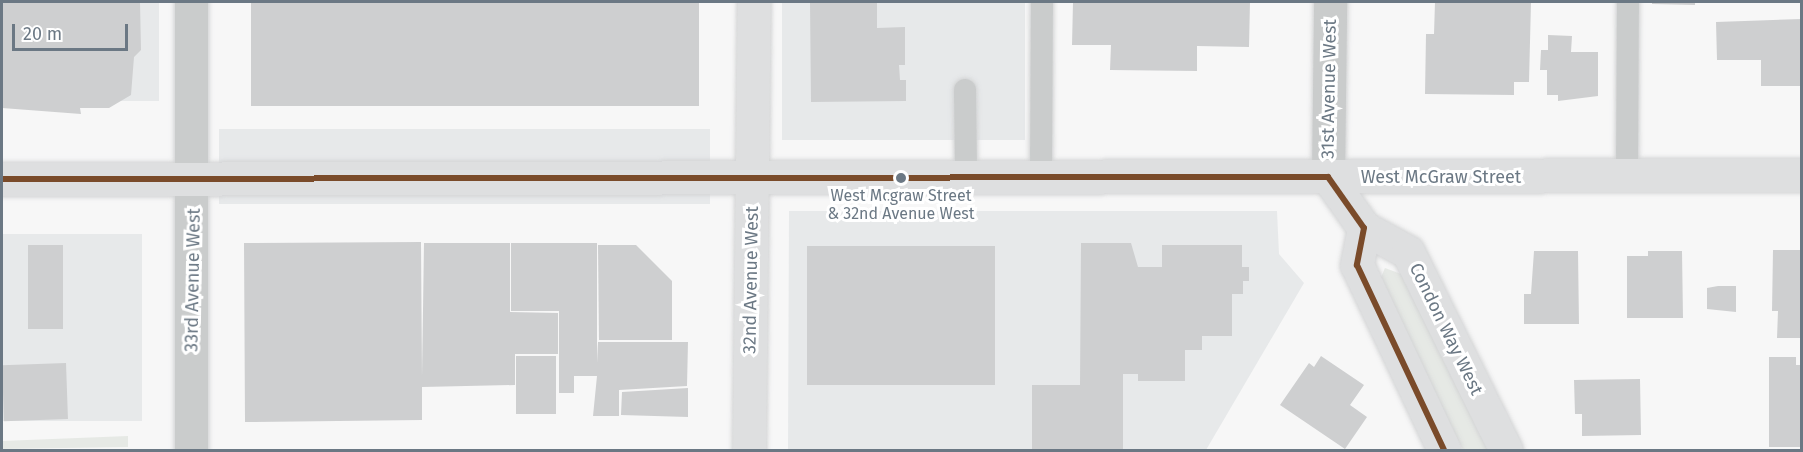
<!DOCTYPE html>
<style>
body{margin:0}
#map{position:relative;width:1803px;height:452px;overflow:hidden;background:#f7f7f7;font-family:"Fira Sans",sans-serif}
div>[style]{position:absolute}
.built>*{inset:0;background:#e7e9ea;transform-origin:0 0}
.green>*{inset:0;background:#e6e9e5}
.building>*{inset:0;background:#cecfd0;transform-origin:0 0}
.roads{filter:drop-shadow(0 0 2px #d3d4d5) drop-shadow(0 0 2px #d3d4d5)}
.lane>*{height:22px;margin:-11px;padding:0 11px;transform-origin:11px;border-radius:11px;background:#cacccc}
.street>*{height:33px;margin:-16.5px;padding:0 16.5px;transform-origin:16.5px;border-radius:16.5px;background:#cacccc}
.secondary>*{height:33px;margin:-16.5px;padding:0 16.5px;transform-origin:16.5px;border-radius:16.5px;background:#dedfe0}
.bus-1>*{height:6px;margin:-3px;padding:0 3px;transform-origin:3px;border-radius:3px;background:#7a4b2a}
.dots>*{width:16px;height:16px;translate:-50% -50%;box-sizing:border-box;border:3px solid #fff;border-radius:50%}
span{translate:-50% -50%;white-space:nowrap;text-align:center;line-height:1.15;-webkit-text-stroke:6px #fff;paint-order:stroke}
.bus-label{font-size:16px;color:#6b7884}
.street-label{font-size:18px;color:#6b7884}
.frame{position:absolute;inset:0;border:3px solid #6b7884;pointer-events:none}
.scale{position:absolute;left:12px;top:24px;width:116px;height:27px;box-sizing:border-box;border:3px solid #6b7884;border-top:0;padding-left:8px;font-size:18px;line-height:21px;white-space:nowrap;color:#6b7884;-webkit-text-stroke:4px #fff;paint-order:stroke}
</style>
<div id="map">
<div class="built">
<i style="left:2px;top:2px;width:157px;height:99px"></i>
<i style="left:782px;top:2px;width:243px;height:138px"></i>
<i style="left:710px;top:129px;width:75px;height:491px;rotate:90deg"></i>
<i style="clip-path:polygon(789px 211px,1277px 211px,1279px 254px,1304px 283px,1206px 450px,788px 450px)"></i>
<i style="left:142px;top:234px;width:187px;height:140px;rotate:90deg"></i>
</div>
<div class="green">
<i style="clip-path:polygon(1385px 268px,1401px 274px,1488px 450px,1463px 450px,1379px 282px)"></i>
<i style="clip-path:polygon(128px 436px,128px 447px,2px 449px,2px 441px)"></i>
</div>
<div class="building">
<i style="clip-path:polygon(2px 2px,140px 2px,141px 50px,134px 57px,131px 95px,109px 108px,80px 108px,81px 114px,2px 108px)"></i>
<i style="left:251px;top:2px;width:448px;height:104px"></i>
<i style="clip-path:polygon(810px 2px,877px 2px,877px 28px,905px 27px,905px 65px,899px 65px,900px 80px,906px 80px,906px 101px,811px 102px)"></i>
<i style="clip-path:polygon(1073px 2px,1250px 2px,1249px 47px,1197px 46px,1197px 71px,1110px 70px,1111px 45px,1072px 45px)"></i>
<i style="clip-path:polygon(1435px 2px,1531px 2px,1529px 82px,1514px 82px,1514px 95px,1425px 94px,1426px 34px,1434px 34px)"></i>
<i style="clip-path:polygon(1652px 2px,1695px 2px,1695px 5px,1652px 4px)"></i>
<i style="clip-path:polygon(1802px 19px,1802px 86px,1761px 86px,1761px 60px,1717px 60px,1716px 22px)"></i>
<i style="clip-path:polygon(1548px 35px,1572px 36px,1571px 52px,1598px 52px,1598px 96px,1558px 101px,1558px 95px,1547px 95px,1547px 70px,1540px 70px,1541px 50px,1548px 50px)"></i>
<i style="clip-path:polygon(421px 242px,422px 377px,424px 243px,510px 243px,510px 312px,558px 313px,558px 354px,515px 354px,515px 385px,422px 387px,422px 420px,245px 422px,244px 243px)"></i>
<i style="clip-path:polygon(511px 243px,597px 243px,597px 363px,598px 342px,688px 342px,687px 386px,619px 390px,619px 416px,593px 416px,597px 376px,574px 376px,574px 393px,559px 393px,559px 311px,511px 311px)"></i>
<i style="clip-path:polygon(1081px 243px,1131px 243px,1138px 267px,1162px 267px,1162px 245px,1242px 245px,1242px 267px,1249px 267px,1249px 281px,1243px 281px,1243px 294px,1232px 294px,1232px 336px,1202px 336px,1202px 350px,1185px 350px,1185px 381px,1138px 381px,1138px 374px,1123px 374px,1123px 450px,1032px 450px,1032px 385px,1080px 385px)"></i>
<i style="left:28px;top:245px;width:35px;height:84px"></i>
<i style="clip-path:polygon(598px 245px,636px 245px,672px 281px,672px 340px,599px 340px)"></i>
<i style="left:807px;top:246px;width:188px;height:139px"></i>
<i style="clip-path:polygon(1773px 250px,1802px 250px,1802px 338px,1777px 338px,1778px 311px,1772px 311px)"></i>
<i style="clip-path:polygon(1534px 251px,1578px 251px,1579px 324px,1524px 324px,1524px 294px,1531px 294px)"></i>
<i style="clip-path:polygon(1648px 251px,1682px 251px,1683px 318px,1627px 318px,1627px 256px,1648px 256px)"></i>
<i style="clip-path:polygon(1718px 286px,1736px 286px,1736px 312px,1707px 309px,1707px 288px)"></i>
<i style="left:516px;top:356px;width:40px;height:58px"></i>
<i style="clip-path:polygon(1321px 356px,1364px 385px,1350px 405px,1367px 417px,1345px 449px,1280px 405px,1309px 363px,1314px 367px)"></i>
<i style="clip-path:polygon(1769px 357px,1796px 357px,1796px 365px,1802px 365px,1802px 447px,1769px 447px)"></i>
<i style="left:66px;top:363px;width:56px;height:64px;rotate:88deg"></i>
<i style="clip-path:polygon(1640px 379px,1641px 435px,1582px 436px,1582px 414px,1575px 414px,1574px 380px)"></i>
<i style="clip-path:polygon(688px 388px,688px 417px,621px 415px,622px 392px)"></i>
</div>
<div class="roads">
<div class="lane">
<i style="left:965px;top:90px;width:87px;rotate:89.3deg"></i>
<i style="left:1627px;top:176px;width:174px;rotate:-89.7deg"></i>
<i style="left:1041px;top:177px;width:175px;rotate:-89.7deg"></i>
</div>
<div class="street">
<i style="left:1328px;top:177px;width:175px;rotate:-89.3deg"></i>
<i style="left:191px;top:450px;width:448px;rotate:-90deg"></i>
</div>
<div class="secondary">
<i style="left:1328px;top:177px;width:62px;rotate:54.8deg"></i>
<i style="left:1364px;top:228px;width:50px;rotate:28.6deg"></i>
<i style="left:1408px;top:252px;width:221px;rotate:63.7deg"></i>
<i style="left:2px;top:179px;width:1800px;rotate:-0.13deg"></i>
<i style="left:1364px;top:228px;width:38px;rotate:101deg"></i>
<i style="left:1357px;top:265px;width:204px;rotate:64.8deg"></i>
<i style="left:749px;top:450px;width:448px;rotate:-89.4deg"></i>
</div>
</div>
<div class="bus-1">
<i style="left:2px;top:179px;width:1326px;rotate:-0.09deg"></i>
<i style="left:1328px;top:177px;width:62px;rotate:54.8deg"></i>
<i style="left:1364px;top:228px;width:38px;rotate:101deg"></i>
<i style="left:1357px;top:265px;width:204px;rotate:64.8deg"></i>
</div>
<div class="dots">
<i style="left:901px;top:178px;background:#6b7884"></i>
</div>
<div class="bus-label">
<span style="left:901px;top:205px">West Mcgraw Street<br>&amp; 32nd Avenue West</span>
</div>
<div class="street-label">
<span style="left:1329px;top:89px;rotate:-89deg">31st Avenue West</span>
<span style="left:1441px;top:177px">West McGraw Street</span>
<span style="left:193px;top:280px;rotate:-89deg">33rd Avenue West</span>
<span style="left:751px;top:280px;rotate:-89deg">32nd Avenue West</span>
<span style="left:1446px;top:329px;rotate:64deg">Condon Way West</span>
</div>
<div class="frame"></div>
<div class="scale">20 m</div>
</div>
